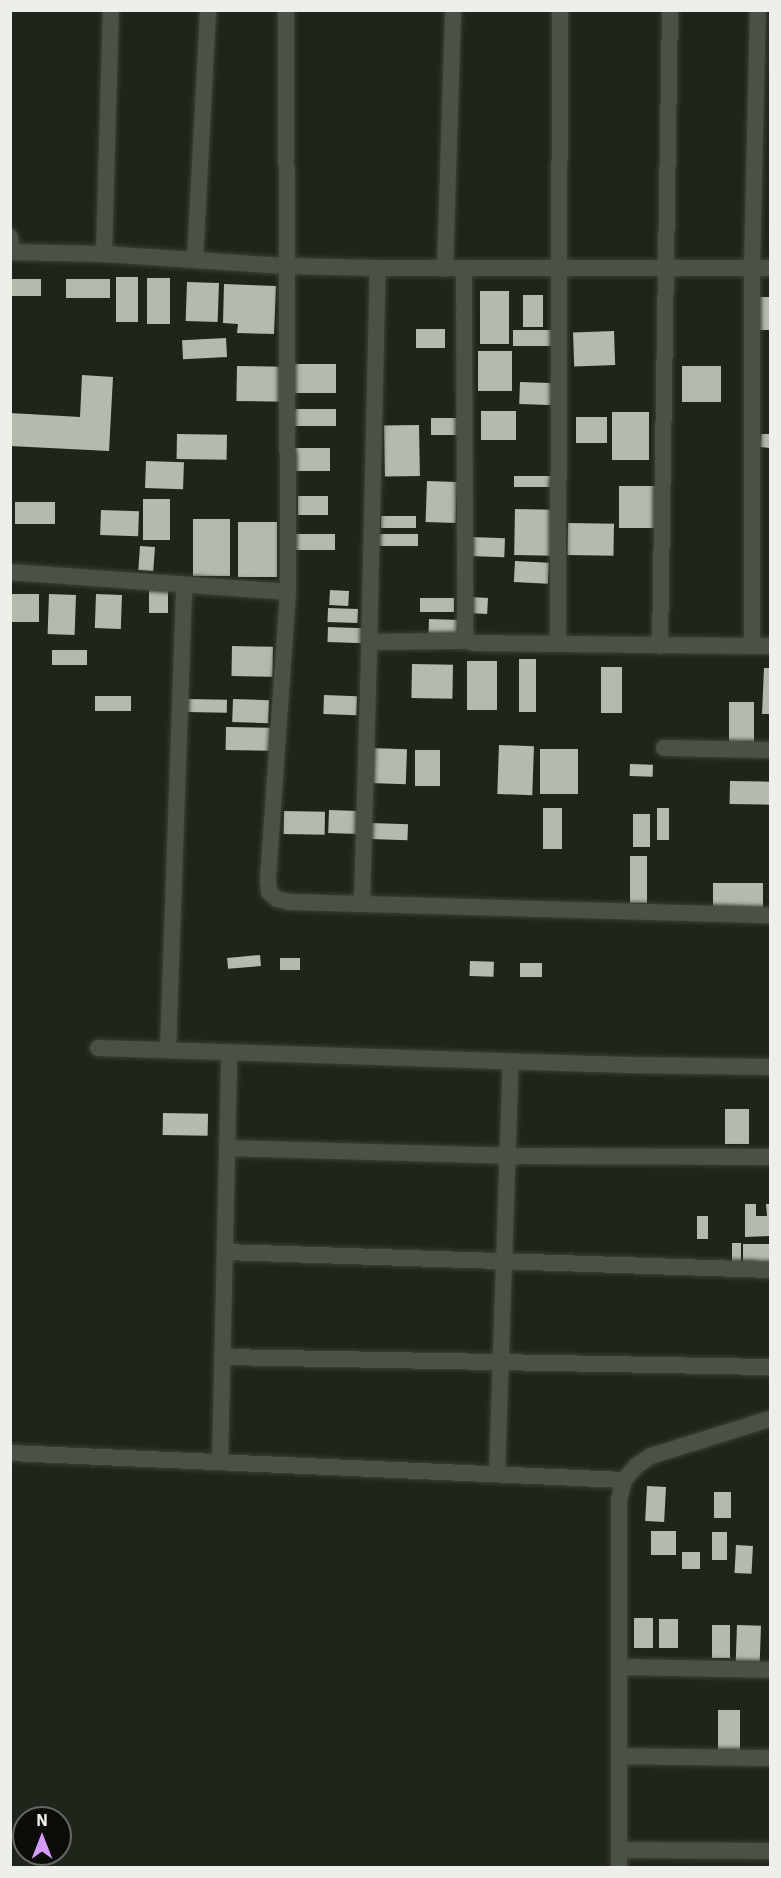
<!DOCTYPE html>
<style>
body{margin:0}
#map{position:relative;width:781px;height:1878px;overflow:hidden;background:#20251b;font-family:"IBM Plex Sans",sans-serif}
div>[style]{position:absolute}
.building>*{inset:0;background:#b4bbae;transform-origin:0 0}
.roads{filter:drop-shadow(0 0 2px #3c4038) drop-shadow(0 0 2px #3c4038)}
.minor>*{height:16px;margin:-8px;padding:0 8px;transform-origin:8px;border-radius:8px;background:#4b5146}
span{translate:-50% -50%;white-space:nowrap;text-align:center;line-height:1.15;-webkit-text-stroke:6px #0b0d09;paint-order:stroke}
.frame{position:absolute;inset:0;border:12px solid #ecf0e9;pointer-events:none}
.north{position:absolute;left:12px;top:1806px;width:60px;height:60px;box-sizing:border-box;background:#0b0d09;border:2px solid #656863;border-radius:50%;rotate:0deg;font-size:16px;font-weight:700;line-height:24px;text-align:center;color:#ecf0e9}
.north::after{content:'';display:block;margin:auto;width:21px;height:27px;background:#d69bfa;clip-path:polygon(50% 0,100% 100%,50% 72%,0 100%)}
</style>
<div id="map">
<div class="building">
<i style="left:116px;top:277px;width:22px;height:45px"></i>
<i style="left:147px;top:278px;width:23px;height:46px"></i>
<i style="left:41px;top:279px;width:17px;height:31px;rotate:90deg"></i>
<i style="left:66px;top:279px;width:44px;height:19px"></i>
<i style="left:187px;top:282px;width:32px;height:39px;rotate:2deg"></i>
<i style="clip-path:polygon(224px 284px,276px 286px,274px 334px,237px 333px,238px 324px,223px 323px)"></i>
<i style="left:480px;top:291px;width:29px;height:53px"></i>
<i style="left:523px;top:295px;width:20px;height:32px"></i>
<i style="left:760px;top:297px;width:10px;height:33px"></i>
<i style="left:416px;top:329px;width:29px;height:19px"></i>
<i style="left:555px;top:330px;width:16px;height:42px;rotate:90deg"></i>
<i style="left:614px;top:331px;width:34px;height:41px;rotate:88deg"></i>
<i style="left:226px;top:338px;width:19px;height:44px;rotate:87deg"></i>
<i style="left:478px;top:351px;width:34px;height:40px"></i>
<i style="left:292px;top:364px;width:44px;height:29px"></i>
<i style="left:237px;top:366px;width:48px;height:35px;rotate:1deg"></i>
<i style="left:682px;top:366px;width:39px;height:36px"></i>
<i style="clip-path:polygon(82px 375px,113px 377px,109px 451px,10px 446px,10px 413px,80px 417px)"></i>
<i style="left:520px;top:382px;width:37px;height:22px;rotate:2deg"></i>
<i style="left:294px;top:409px;width:42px;height:17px"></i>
<i style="left:481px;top:411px;width:35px;height:29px"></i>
<i style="left:612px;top:412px;width:37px;height:48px"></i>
<i style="left:576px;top:417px;width:31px;height:26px"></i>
<i style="left:431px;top:418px;width:31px;height:17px"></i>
<i style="left:419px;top:425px;width:51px;height:35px;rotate:89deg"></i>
<i style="left:177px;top:434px;width:50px;height:25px;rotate:1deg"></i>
<i style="clip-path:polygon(761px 434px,770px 434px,770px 448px,760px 447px)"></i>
<i style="left:330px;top:448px;width:23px;height:35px;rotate:90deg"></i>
<i style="left:146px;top:461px;width:38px;height:27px;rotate:2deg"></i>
<i style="left:514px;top:476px;width:39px;height:11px"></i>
<i style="left:427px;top:481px;width:30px;height:41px;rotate:2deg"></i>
<i style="left:619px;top:486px;width:41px;height:42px"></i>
<i style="left:298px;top:496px;width:30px;height:19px"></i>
<i style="left:143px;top:499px;width:27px;height:41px"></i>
<i style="left:15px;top:502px;width:40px;height:22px"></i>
<i style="left:515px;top:509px;width:40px;height:46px;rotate:1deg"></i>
<i style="left:101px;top:510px;width:38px;height:25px;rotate:2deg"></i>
<i style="left:381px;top:516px;width:35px;height:12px"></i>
<i style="left:193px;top:519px;width:37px;height:57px"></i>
<i style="left:238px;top:522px;width:39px;height:55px"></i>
<i style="left:568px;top:523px;width:46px;height:32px;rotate:1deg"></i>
<i style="left:295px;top:534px;width:40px;height:16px"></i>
<i style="left:378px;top:534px;width:40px;height:12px"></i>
<i style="left:471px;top:537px;width:34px;height:19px;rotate:2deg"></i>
<i style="left:140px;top:546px;width:15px;height:24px;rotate:4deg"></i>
<i style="left:515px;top:561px;width:34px;height:21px;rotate:3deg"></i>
<i style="left:149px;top:588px;width:19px;height:25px"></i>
<i style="left:330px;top:590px;width:19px;height:15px;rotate:3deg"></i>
<i style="left:10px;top:594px;width:29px;height:28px"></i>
<i style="left:49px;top:594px;width:27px;height:40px;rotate:2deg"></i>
<i style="left:96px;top:594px;width:26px;height:34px;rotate:2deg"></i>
<i style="left:470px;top:597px;width:18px;height:16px;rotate:3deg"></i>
<i style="left:420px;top:598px;width:34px;height:14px"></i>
<i style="left:328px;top:608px;width:30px;height:14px;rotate:2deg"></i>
<i style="left:429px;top:619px;width:31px;height:17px;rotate:2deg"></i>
<i style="left:328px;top:627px;width:36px;height:15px;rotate:2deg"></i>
<i style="left:232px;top:646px;width:41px;height:30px;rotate:1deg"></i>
<i style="left:52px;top:650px;width:35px;height:15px"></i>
<i style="left:519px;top:659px;width:17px;height:53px"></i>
<i style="left:467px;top:661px;width:30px;height:49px"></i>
<i style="left:412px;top:664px;width:41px;height:34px;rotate:1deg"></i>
<i style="left:601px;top:667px;width:21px;height:46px"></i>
<i style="clip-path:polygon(764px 668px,770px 668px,770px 714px,762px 714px)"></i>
<i style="left:324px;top:695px;width:33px;height:19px;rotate:2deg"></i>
<i style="left:95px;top:696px;width:36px;height:15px"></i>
<i style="left:187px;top:699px;width:40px;height:13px;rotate:1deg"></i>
<i style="left:233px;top:699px;width:36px;height:23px;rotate:2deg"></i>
<i style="left:729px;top:702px;width:25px;height:40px"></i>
<i style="left:226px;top:727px;width:44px;height:23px;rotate:1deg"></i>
<i style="left:499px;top:745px;width:35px;height:49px;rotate:2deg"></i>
<i style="left:371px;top:748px;width:36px;height:35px;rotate:2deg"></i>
<i style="left:540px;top:749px;width:38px;height:45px"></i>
<i style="left:415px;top:750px;width:25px;height:36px"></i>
<i style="left:630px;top:764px;width:23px;height:12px;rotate:2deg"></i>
<i style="left:730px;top:781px;width:40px;height:23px;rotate:1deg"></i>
<i style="left:543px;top:808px;width:19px;height:41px"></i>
<i style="left:657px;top:808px;width:12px;height:32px"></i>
<i style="left:329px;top:810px;width:29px;height:23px;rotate:2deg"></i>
<i style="left:284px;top:811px;width:41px;height:23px;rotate:1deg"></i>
<i style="left:633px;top:814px;width:17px;height:33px"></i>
<i style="left:371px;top:823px;width:37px;height:16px;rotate:2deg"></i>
<i style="left:630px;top:856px;width:17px;height:47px"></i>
<i style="left:763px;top:883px;width:27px;height:50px;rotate:90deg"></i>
<i style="left:260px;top:955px;width:11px;height:33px;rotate:85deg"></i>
<i style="left:280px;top:958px;width:20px;height:12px"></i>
<i style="left:470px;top:961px;width:24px;height:15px;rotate:2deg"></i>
<i style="left:520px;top:963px;width:22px;height:14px"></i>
<i style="left:749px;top:1109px;width:35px;height:24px;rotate:90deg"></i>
<i style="left:163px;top:1113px;width:45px;height:22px;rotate:1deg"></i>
<i style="clip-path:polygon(745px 1204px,756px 1204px,756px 1216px,767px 1216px,766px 1204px,770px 1204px,770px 1236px,745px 1237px)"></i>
<i style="left:697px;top:1216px;width:11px;height:23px"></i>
<i style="left:732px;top:1243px;width:9px;height:19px"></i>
<i style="left:743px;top:1244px;width:26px;height:21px"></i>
<i style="left:647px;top:1486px;width:19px;height:35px;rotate:3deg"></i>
<i style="left:714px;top:1492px;width:17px;height:26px"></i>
<i style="left:651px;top:1531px;width:25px;height:24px"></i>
<i style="left:712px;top:1532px;width:15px;height:28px"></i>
<i style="left:736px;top:1545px;width:17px;height:28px;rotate:3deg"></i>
<i style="left:682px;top:1552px;width:18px;height:17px"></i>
<i style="left:634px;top:1618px;width:19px;height:30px"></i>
<i style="left:659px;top:1619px;width:19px;height:29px"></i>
<i style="left:712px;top:1625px;width:18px;height:33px"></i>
<i style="left:737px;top:1625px;width:24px;height:36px;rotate:2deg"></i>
<i style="left:718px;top:1710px;width:22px;height:40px"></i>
</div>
<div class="roads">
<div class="minor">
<i style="left:10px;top:237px;width:15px;rotate:86deg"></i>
<i style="left:10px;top:252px;width:94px;rotate:1.2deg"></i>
<i style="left:104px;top:254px;width:181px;rotate:3.8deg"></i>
<i style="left:285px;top:266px;width:93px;rotate:1.2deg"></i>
<i style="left:378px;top:268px;width:392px"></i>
<i style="left:104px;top:254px;width:244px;rotate:-88.4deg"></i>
<i style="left:195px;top:260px;width:250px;rotate:-87deg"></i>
<i style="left:445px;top:269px;width:259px;rotate:-88.2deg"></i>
<i style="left:464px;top:269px;width:372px;rotate:89.8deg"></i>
<i style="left:465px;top:641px;width:9px;rotate:13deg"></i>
<i style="left:474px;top:643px;width:296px;rotate:0.6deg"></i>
<i style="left:10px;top:572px;width:279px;rotate:4.1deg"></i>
<i style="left:288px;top:592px;width:582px;rotate:-90.2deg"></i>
<i style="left:288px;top:592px;width:289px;rotate:94deg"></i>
<i style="left:268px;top:880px;width:12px;rotate:85deg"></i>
<i style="left:269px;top:892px;width:11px;rotate:41deg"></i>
<i style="left:277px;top:899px;width:13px;rotate:13deg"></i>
<i style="left:290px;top:902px;width:480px;rotate:1.6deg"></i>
<i style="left:558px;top:644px;width:634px;rotate:-89.82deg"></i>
<i style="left:660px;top:646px;width:636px;rotate:-89.1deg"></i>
<i style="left:752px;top:646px;width:378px;rotate:-90deg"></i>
<i style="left:752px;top:268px;width:258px;rotate:-88.7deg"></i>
<i style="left:369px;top:650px;width:382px;rotate:-88.7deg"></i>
<i style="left:664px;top:748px;width:106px;rotate:1.1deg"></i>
<i style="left:362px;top:903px;width:253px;rotate:-88.4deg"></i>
<i style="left:369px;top:650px;width:7px;rotate:-63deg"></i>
<i style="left:372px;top:644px;width:5px;rotate:-22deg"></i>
<i style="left:377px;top:642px;width:88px;rotate:-0.7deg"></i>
<i style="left:98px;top:1048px;width:529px;rotate:1.84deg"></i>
<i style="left:627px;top:1065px;width:143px;rotate:0.8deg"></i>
<i style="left:168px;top:1050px;width:465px;rotate:-88deg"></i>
<i style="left:227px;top:1148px;width:280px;rotate:1.6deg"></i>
<i style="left:507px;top:1156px;width:263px;rotate:0.2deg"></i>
<i style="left:225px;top:1252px;width:545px;rotate:1.89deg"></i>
<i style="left:222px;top:1357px;width:548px;rotate:1.05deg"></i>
<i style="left:10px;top:1453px;width:615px;rotate:2.52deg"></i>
<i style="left:220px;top:1462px;width:409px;rotate:-88.7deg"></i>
<i style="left:497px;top:1474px;width:412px;rotate:-88.1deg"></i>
<i style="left:619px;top:1667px;width:151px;rotate:1.1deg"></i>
<i style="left:619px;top:1756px;width:151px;rotate:0.8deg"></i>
<i style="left:619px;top:1850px;width:151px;rotate:0.4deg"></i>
<i style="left:619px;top:1868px;width:368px;rotate:-90deg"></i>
<i style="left:619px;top:1500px;width:21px;rotate:-76deg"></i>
<i style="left:624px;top:1480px;width:18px;rotate:-49deg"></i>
<i style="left:636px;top:1466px;width:18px;rotate:-34deg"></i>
<i style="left:651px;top:1456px;width:125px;rotate:-17.3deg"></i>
</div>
</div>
<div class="frame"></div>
<div class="north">N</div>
</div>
